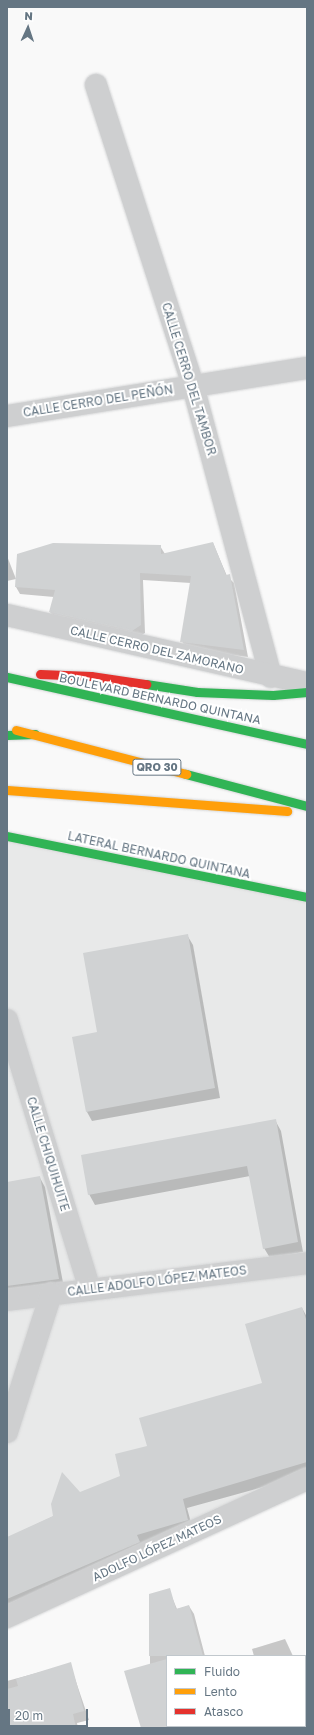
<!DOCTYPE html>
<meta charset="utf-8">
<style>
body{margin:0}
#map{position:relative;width:314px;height:1735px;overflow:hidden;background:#f9f9f9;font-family:"Golos Text",sans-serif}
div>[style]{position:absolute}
.built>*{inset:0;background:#e8e9e9}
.shadow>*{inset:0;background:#0003}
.building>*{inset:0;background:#d0d2d3}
.roads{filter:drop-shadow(0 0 1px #d5d6d7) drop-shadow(0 0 1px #d5d6d7)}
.street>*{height:22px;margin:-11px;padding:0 11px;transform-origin:11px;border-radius:11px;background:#cecfd0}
.fast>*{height:9px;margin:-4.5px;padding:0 4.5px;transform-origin:4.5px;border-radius:4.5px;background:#30b455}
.slow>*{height:9px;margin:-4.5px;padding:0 4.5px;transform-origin:4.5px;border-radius:4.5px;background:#ff9f0a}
.jam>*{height:9px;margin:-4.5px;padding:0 4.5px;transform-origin:4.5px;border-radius:4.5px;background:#e5322d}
span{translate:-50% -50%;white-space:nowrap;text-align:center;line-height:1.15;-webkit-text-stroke:4px #fff;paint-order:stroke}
.shield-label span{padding:1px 3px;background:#fff;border:1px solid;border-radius:3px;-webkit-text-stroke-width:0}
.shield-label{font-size:11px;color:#657683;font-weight:700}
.street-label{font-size:12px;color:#657683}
.frame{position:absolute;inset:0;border:8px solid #657683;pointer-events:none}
.legend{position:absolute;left:166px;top:1655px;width:140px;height:72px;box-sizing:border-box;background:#fff;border:1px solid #c1c8cd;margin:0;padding:5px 7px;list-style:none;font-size:12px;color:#657683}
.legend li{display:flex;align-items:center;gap:8px;height:20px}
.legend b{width:20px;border:1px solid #c1c8cd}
.north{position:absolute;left:8px;top:8px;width:40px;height:40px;-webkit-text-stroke:3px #fff;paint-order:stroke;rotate:3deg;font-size:11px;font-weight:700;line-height:16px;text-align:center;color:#657683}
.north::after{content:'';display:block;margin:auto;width:14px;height:18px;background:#657683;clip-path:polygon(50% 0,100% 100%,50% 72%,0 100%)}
.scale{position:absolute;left:8px;top:1709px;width:80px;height:18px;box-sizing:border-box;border:2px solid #657683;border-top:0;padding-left:5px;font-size:12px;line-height:14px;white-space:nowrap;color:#657683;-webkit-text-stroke:3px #fff;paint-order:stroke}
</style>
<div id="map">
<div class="built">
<i style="clip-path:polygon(7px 836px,307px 897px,307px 1479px,7px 1617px)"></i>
</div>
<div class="shadow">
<i style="clip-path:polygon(213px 543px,227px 576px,234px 583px,248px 657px,186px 649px,182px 641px,191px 583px,143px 580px,145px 633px,137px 638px,55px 619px,50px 612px,54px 597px,20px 594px,16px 587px,53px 544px,160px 546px,165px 554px)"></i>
<i style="clip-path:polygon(7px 556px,16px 579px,7px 581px)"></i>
<i style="clip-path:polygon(187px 935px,193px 945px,220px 1098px,92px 1121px,87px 1112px,98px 1033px)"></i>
<i style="clip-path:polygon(275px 1120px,281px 1131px,303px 1252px,270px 1258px,264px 1248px,250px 1176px,95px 1205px,89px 1194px)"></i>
<i style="clip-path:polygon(40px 1178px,45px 1187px,64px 1288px,7px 1296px,7px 1183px)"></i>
<i style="clip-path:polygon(302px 1308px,307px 1317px,307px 1475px,187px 1508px,193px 1530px,7px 1611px,7px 1538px,54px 1516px,79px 1493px,122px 1477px,148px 1447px,264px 1384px)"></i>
<i style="clip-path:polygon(169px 1590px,177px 1609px,189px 1606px,194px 1614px,205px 1656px,167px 1656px,167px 1726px,305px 1726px,305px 1695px,307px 1728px,142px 1728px,150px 1665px,150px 1595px)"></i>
<i style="clip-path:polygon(285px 1639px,293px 1656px,254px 1656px,252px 1649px)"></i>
<i style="clip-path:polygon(70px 1664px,89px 1720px,77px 1723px,78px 1728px,7px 1728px,7px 1681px)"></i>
</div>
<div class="building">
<i style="clip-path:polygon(213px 542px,226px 575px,230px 574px,244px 650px,180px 642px,191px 576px,140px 573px,141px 625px,132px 631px,49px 612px,55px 590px,15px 587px,17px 554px,53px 543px,161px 545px,161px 554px)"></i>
<i style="clip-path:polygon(188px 934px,215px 1088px,86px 1112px,72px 1037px,97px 1032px,83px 953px)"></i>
<i style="clip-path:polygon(276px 1119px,298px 1242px,263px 1249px,247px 1166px,88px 1195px,81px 1155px)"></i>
<i style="clip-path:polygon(40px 1176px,59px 1279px,7px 1286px,7px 1182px)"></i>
<i style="clip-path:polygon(302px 1307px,307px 1322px,307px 1462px,183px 1499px,188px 1520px,137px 1535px,140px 1542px,7px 1599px,7px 1537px,53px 1516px,51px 1504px,62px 1472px,80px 1492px,120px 1476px,115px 1454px,147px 1446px,139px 1418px,262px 1383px,245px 1324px)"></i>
<i style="clip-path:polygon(170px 1588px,176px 1609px,189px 1605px,203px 1656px,149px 1656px,149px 1594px)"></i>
<i style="clip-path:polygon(167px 1659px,167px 1728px,141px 1728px,124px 1671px)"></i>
<i style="clip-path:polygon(71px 1662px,84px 1711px,73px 1714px,76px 1728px,7px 1728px,7px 1689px,18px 1686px,16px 1679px)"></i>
</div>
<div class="roads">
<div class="street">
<i style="left:96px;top:85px;width:316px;rotate:72.1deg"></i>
<i style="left:193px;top:386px;width:301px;rotate:75deg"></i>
<i style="left:7px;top:416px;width:304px;rotate:-9.1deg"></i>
<i style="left:7px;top:615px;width:308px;rotate:12.8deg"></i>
<i style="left:7px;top:1020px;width:282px;rotate:72.9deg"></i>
<i style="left:7px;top:1300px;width:302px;rotate:-7deg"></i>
<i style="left:7px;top:1432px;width:145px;rotate:-72.3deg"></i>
<i style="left:7px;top:1617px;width:330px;rotate:-24.7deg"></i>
</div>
<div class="fast">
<i style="left:7px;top:677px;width:307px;rotate:12.6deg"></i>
<i style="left:146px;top:684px;width:52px;rotate:8.9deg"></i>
<i style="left:197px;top:692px;width:76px;rotate:2.3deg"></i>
<i style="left:273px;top:695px;width:34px;rotate:-5deg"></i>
<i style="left:7px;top:735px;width:28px;rotate:-2deg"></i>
<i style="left:186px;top:774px;width:125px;rotate:14.8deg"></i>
<i style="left:7px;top:836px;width:306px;rotate:11.5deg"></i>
</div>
<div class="slow">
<i style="left:16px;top:730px;width:176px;rotate:14.5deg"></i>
<i style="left:7px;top:790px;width:281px;rotate:4.3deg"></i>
</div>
<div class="jam">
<i style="left:40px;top:674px;width:51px;rotate:2.2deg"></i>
<i style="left:91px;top:676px;width:56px;rotate:8.3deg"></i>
</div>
</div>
<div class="shield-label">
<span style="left:157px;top:767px">QRO 30</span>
</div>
<div class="street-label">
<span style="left:189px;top:379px;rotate:73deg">CALLE CERRO DEL TAMBOR</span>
<span style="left:98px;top:401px;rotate:-9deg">CALLE CERRO DEL PEÑÓN</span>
<span style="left:157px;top:650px;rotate:13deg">CALLE CERRO DEL ZAMORANO</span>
<span style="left:160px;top:699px;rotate:12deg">BOULEVARD BERNARDO QUINTANA</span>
<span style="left:159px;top:855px;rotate:12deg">LATERAL BERNARDO QUINTANA</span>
<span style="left:48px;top:1154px;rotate:73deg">CALLE CHIQUIHUITE</span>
<span style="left:157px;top:1281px;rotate:-7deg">CALLE ADOLFO LÓPEZ MATEOS</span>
<span style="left:157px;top:1548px;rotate:-25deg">ADOLFO LÓPEZ MATEOS</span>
</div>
<div class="frame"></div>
<ul class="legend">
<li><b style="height:5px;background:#30b455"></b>Fluido</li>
<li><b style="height:5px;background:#ff9f0a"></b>Lento</li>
<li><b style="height:5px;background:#e5322d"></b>Atasco</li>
</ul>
<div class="north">N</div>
<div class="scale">20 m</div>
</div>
